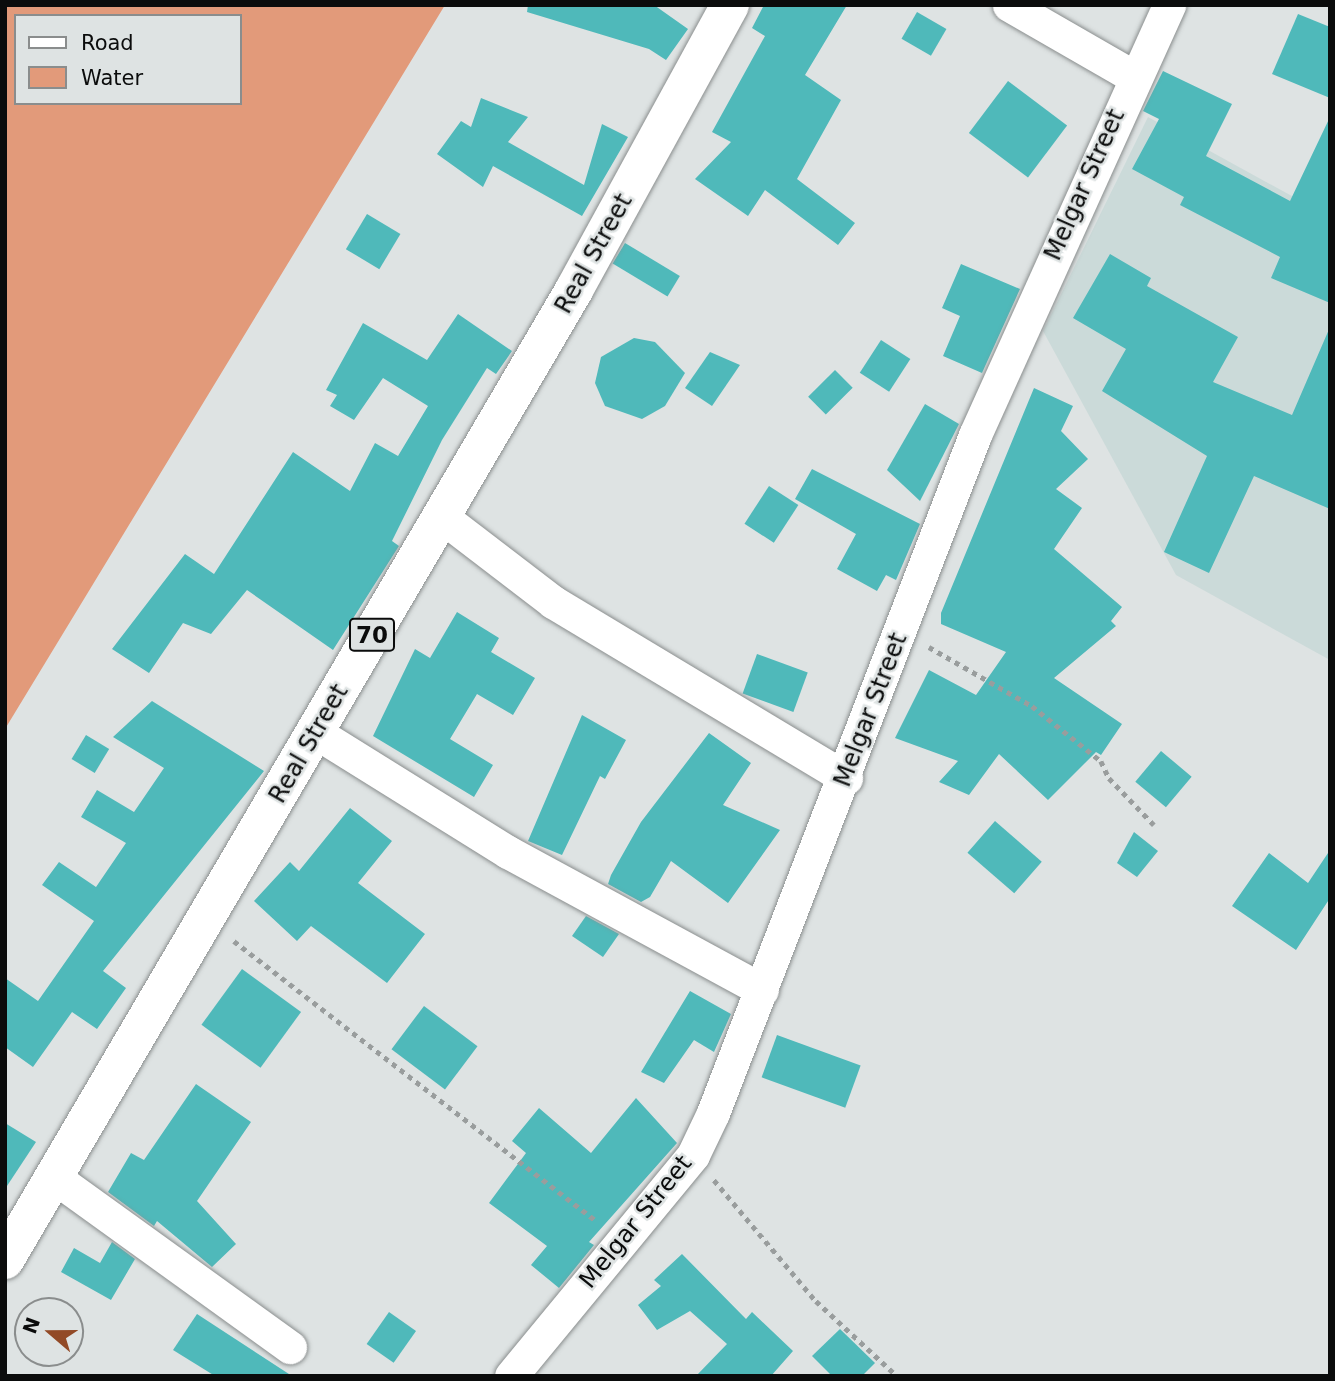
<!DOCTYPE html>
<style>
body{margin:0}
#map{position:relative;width:1335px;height:1381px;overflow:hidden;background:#dee3e3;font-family:"DejaVu Sans",sans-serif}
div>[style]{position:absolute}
.built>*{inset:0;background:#cbdad9}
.water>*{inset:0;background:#e29a7a}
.building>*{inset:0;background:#4fb9ba;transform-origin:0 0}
.path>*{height:4.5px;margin-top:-2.25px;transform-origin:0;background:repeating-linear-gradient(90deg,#999d9d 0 5px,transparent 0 10px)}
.roads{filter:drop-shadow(0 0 2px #8a8e8e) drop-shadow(0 0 2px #8a8e8e)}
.minor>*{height:33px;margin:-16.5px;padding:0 16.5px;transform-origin:16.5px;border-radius:16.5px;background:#fff}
.highway>*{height:38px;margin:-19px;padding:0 19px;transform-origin:19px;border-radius:19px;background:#fff}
span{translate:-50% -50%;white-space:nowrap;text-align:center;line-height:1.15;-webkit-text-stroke:5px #dee3e3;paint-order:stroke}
.shield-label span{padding:2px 5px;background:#dee3e3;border:2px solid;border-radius:5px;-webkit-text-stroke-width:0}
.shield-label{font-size:23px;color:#0b0c0c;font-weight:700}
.street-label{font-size:24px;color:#0b0c0c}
.frame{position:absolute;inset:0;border:7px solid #0b0c0c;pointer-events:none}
.legend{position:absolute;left:14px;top:14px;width:228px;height:91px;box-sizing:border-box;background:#dee3e3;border:2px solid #8a8d8d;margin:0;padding:9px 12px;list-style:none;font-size:21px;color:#0b0c0c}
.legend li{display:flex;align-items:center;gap:14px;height:35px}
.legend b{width:35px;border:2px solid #8a8d8d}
.north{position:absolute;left:14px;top:1297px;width:70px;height:70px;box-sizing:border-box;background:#dee3e3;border:2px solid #8a8d8d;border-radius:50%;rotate:290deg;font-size:19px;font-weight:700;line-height:28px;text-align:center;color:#0b0c0c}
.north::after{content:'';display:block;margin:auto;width:24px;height:32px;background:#924a27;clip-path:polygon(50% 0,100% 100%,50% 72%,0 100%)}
</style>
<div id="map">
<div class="built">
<i style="clip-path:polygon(1148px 117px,1330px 217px,1330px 660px,1176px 575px,1043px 331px)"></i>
</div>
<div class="water">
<i style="clip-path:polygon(evenodd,5px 5px,445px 5px,5px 729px,5px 5px,16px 16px,240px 16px,240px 103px,16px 103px,16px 16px)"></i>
</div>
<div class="building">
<i style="clip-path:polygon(528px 5px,654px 5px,688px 29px,666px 60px,649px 49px,527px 12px)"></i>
<i style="clip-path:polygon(764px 5px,847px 5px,805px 75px,841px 100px,797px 179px,855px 223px,838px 245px,765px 190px,748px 216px,695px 179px,731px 142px,712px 132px,765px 36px,752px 28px)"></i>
<i style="left:917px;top:12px;width:34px;height:31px;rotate:30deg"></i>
<i style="clip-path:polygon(1298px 14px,1330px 27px,1330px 98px,1272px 74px)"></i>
<i style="clip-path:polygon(1163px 71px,1232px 104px,1206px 156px,1290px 201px,1330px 117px,1330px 303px,1271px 278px,1280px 257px,1180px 205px,1184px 197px,1132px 169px,1159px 119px,1143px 111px)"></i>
<i style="left:1008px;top:81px;width:74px;height:65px;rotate:37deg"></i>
<i style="clip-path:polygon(481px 98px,528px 117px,508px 142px,584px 185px,602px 124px,628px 137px,582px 216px,493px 166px,483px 187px,437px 154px,461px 121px,471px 127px)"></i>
<i style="left:367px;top:214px;width:39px;height:41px;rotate:31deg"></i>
<i style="left:625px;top:243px;width:64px;height:24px;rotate:31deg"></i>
<i style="clip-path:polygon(1110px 254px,1151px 278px,1147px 286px,1238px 337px,1213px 382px,1292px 415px,1330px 327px,1330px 509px,1254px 476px,1209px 573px,1164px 552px,1207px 456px,1102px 391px,1126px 349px,1073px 318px)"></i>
<i style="clip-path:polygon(961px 264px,1020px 289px,982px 373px,943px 356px,960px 316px,942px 308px)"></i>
<i style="clip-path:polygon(458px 314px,512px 351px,496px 374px,487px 368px,442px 440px,392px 541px,399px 546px,333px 650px,247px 590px,211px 634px,183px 623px,149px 673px,112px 649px,185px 554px,214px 574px,293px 452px,350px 491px,375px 443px,398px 456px,428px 406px,383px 378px,354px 420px,330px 406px,337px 395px,326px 390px,363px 323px,427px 360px)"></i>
<i style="clip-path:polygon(634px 338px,655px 342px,685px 373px,665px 406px,642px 419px,605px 406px,595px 383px,601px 357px)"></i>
<i style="left:881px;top:340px;width:35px;height:39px;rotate:33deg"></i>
<i style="clip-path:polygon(710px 352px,740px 365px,712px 406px,685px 388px)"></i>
<i style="left:835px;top:370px;width:25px;height:38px;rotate:45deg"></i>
<i style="clip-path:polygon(1034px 388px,1073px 406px,1061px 431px,1088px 459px,1056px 489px,1082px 508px,1054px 549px,1122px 607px,1111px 621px,1116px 626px,1054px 678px,1122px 724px,1101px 755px,1096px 752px,1048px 800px,999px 754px,969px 795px,939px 782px,958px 761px,895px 738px,929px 670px,976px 695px,1006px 652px,941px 624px,941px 613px)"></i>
<i style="clip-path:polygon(925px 404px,959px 424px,920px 501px,887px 470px)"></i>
<i style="clip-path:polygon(812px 469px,920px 524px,896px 580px,886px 575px,877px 591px,837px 569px,856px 534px,795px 499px)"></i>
<i style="left:769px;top:486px;width:35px;height:45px;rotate:33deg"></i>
<i style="clip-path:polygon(457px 612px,499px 638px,491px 652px,535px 678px,513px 715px,477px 694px,450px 739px,493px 765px,474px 797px,373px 736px,415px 649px,430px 658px)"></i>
<i style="left:757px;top:654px;width:54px;height:42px;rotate:20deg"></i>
<i style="clip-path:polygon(152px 701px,264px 771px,103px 971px,126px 988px,97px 1029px,72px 1012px,33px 1067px,5px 1047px,5px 978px,38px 1001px,94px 921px,42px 885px,59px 862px,96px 887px,126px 843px,81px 817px,97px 790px,134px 812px,164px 768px,113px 737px)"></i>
<i style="clip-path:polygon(582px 715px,626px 740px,605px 779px,600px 776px,562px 855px,528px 841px)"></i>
<i style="clip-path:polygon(709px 733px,751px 763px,723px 805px,780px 830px,728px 903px,671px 861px,650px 897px,641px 902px,608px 884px,611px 875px,641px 822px)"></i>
<i style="left:86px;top:735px;width:27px;height:28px;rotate:31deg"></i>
<i style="left:1161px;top:751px;width:40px;height:40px;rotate:40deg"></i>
<i style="clip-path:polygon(350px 808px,392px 841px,358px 883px,425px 934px,387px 983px,311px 926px,297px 941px,254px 901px,290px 862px,299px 871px)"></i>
<i style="left:995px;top:821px;width:62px;height:42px;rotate:41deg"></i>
<i style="clip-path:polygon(1134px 832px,1158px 851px,1137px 877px,1117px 863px)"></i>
<i style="clip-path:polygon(1330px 850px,1330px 898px,1296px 950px,1232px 906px,1269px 853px,1308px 883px)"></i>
<i style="clip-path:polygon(586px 916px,619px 934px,603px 957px,572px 936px)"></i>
<i style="left:242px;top:969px;width:73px;height:69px;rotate:36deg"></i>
<i style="clip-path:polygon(690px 991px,731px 1014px,714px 1052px,694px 1040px,664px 1083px,641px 1072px)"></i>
<i style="left:424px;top:1006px;width:67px;height:54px;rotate:37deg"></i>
<i style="left:777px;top:1035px;width:89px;height:45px;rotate:20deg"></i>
<i style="clip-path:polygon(196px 1084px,251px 1122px,197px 1201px,236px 1244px,212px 1267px,157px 1221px,154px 1226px,108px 1192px,131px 1153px,144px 1160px)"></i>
<i style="clip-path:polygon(636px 1098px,677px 1143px,589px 1242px,594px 1245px,559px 1288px,531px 1265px,547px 1246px,489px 1203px,526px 1153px,512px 1141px,539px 1108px,591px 1153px)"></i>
<i style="clip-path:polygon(5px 1123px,36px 1142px,5px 1189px)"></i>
<i style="clip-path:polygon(112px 1242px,135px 1259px,111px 1300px,61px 1272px,74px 1248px,100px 1263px)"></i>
<i style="clip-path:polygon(682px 1254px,746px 1319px,752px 1312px,793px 1351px,771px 1376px,696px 1376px,727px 1344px,690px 1311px,657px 1330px,638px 1305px,661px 1286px,654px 1280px)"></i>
<i style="left:389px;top:1312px;width:33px;height:39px;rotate:35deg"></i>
<i style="clip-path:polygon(197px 1314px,292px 1376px,215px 1376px,173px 1350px)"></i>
<i style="clip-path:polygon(840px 1329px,875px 1363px,862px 1376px,832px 1376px,812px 1356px)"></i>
</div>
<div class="path">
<i style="left:929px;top:647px;width:119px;rotate:29.8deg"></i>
<i style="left:1032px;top:706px;width:88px;rotate:38.6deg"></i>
<i style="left:1101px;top:761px;width:19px;rotate:65deg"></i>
<i style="left:1109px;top:778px;width:65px;rotate:46.2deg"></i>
<i style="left:234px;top:941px;width:456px;rotate:37.7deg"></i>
<i style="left:714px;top:1180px;width:158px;rotate:49.9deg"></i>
<i style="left:816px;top:1301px;width:110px;rotate:42.8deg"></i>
</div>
<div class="roads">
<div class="minor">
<i style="left:1009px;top:5px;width:144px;rotate:29.9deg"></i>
<i style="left:442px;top:517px;width:140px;rotate:37.4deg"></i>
<i style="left:553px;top:602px;width:342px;rotate:31deg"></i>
<i style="left:315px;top:732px;width:227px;rotate:31.9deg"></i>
<i style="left:508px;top:852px;width:289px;rotate:28.5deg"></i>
<i style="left:54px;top:1177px;width:291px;rotate:35.8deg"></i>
<i style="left:511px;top:1376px;width:286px;rotate:-50.5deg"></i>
<i style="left:693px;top:1155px;width:47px;rotate:-64.5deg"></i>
<i style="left:713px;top:1113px;width:727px;rotate:-68.87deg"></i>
<i style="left:975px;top:435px;width:472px;rotate:-65.7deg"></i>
</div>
<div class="highway">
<i style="left:5px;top:1260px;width:1125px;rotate:-59.6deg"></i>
<i style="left:574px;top:290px;width:325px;rotate:-61.3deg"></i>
</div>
</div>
<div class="shield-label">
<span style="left:372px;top:635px">70</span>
</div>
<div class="street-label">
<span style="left:1085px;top:185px;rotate:-66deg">Melgar Street</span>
<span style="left:594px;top:254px;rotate:-61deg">Real Street</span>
<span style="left:871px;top:710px;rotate:-69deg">Melgar Street</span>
<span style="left:309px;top:744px;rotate:-60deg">Real Street</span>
<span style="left:636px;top:1222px;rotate:-51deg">Melgar Street</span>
</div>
<div class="frame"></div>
<ul class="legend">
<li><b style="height:9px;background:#fff"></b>Road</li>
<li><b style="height:19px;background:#e29a7a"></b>Water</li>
</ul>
<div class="north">N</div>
</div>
